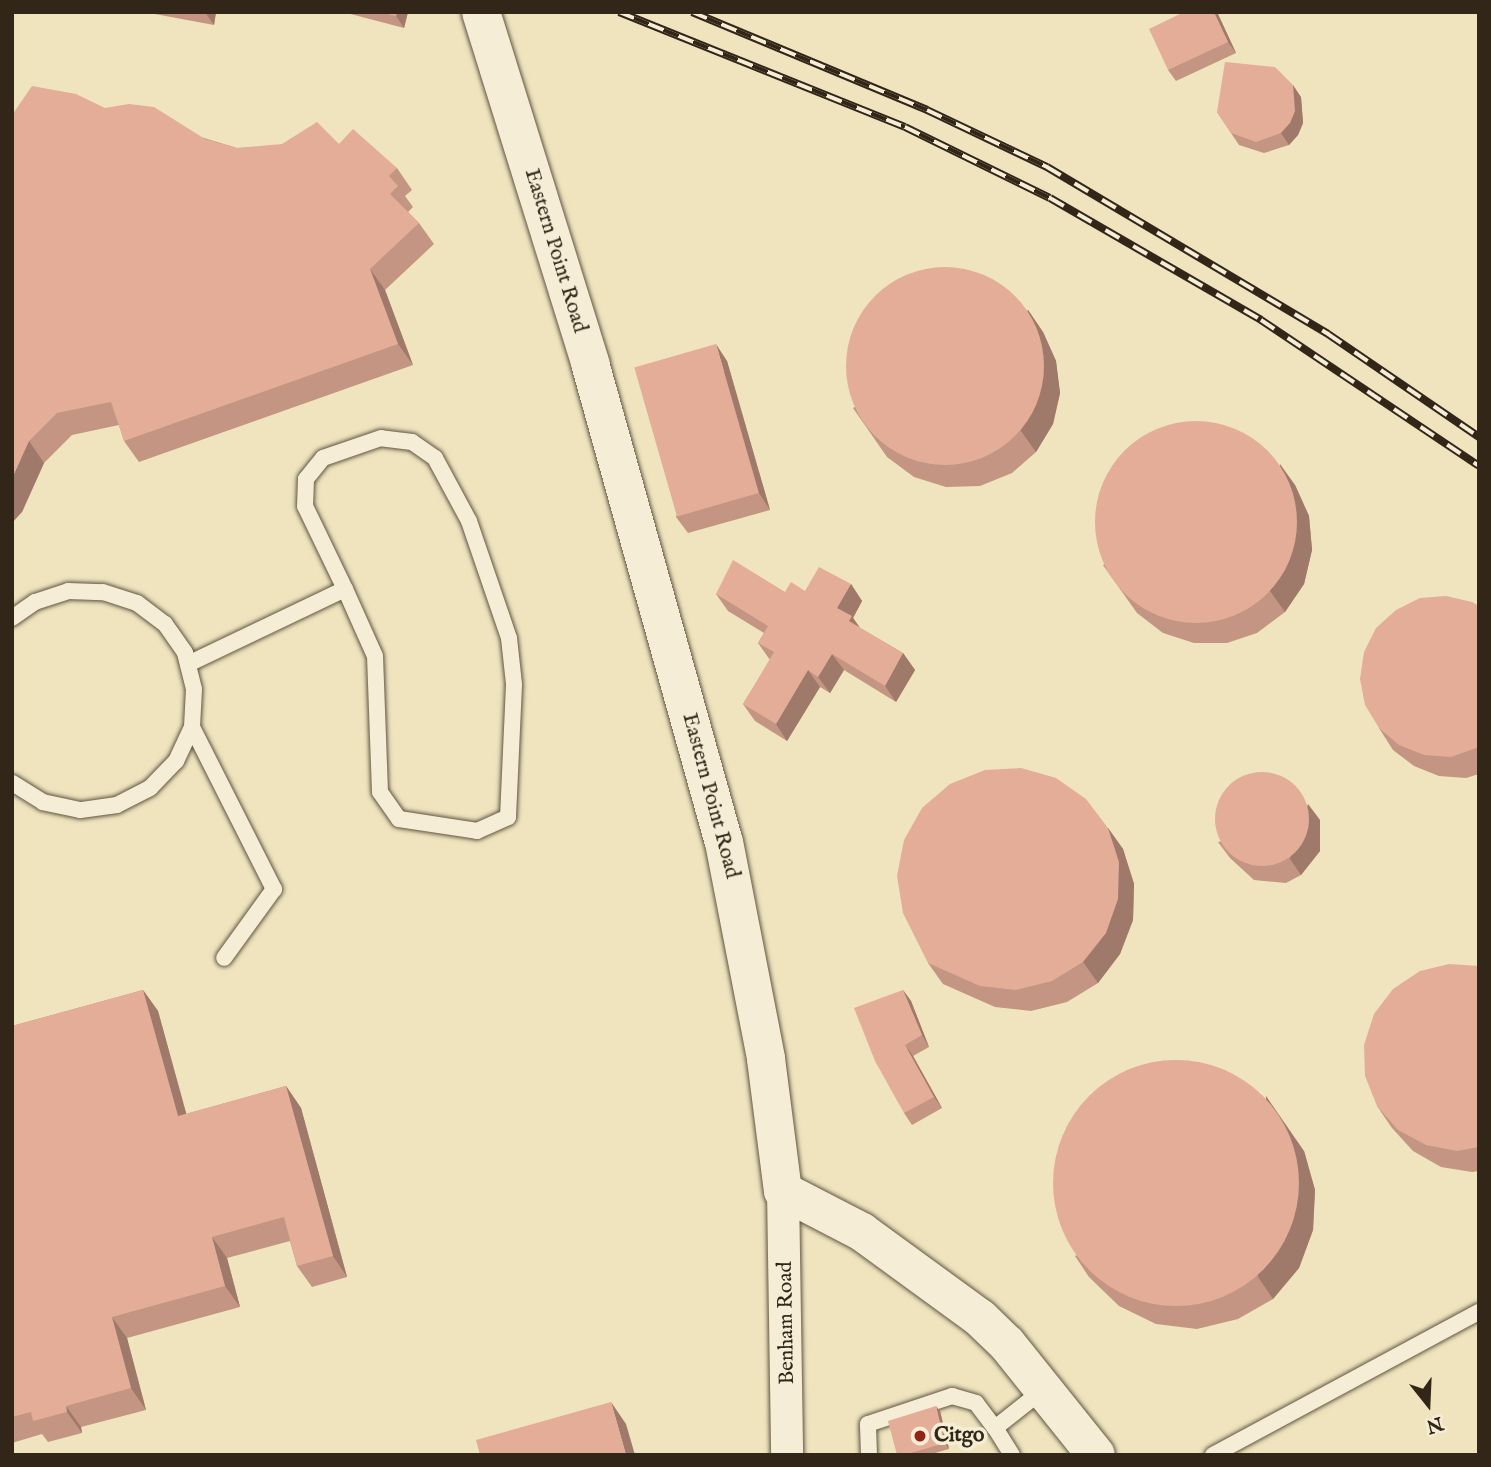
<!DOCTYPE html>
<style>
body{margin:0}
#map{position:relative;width:1491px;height:1467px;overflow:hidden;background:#efe4be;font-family:"IM FELL English",serif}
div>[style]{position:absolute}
.roads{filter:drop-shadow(0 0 2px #605642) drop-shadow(0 0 2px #605642)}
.service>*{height:16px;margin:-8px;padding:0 8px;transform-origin:8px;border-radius:8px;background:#f5edd5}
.minor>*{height:32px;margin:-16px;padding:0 16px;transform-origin:16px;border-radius:16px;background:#f5edd5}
.secondary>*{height:38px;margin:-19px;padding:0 19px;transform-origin:19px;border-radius:19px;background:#f5edd5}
.rail>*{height:8px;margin-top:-4px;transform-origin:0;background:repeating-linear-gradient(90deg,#f5edd5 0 16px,#312618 0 32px);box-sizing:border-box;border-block:2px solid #312618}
.wall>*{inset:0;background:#c39582}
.shaded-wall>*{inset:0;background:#9f796a}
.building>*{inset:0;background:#e3ad97;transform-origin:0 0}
.round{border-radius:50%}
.dots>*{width:19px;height:19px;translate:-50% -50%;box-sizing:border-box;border:4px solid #f5edd5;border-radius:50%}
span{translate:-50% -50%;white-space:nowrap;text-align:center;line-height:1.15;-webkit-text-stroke:7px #f5edd5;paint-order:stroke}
.street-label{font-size:21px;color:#312618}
.poi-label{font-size:21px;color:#312618;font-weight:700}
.left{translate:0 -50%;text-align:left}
.frame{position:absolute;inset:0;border:14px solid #312618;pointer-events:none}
.north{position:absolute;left:1393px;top:1369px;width:70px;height:70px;-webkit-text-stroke:5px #f5edd5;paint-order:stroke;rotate:162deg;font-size:19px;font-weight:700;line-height:28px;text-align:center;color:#312618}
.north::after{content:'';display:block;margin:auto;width:24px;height:32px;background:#312618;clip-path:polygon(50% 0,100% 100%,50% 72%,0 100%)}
</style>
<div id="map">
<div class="roads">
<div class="service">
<i style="left:12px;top:618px;width:28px;rotate:-35deg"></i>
<i style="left:35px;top:602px;width:35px;rotate:-18deg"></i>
<i style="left:68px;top:591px;width:35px;rotate:2deg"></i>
<i style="left:103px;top:592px;width:36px;rotate:18deg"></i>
<i style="left:137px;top:603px;width:35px;rotate:37deg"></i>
<i style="left:165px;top:624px;width:35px;rotate:55deg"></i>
<i style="left:185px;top:653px;width:37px;rotate:76deg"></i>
<i style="left:194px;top:689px;width:38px;rotate:93deg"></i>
<i style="left:192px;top:727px;width:38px;rotate:115deg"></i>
<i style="left:176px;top:761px;width:37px;rotate:134deg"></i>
<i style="left:150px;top:788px;width:37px;rotate:153deg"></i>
<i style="left:117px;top:805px;width:37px;rotate:172deg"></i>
<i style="left:80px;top:810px;width:38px;rotate:-168deg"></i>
<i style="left:43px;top:802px;width:36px;rotate:-148deg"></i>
<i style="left:188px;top:664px;width:174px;rotate:-25.5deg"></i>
<i style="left:345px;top:589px;width:73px;rotate:65.9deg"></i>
<i style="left:375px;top:656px;width:136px;rotate:87.9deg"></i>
<i style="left:380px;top:792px;width:33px;rotate:55deg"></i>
<i style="left:399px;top:819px;width:79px;rotate:8.7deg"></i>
<i style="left:477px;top:831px;width:34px;rotate:-24deg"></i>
<i style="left:508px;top:817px;width:133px;rotate:-87.4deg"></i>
<i style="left:514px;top:684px;width:46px;rotate:-96.2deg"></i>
<i style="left:509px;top:638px;width:124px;rotate:-108.9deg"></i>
<i style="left:469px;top:521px;width:72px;rotate:-118.4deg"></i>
<i style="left:435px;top:458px;width:28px;rotate:-145deg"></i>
<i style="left:412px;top:442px;width:31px;rotate:-173deg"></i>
<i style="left:381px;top:438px;width:61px;rotate:161deg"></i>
<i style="left:323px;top:458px;width:27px;rotate:129deg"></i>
<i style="left:306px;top:479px;width:27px;rotate:92deg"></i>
<i style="left:305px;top:506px;width:92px;rotate:64.3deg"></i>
<i style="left:192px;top:727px;width:182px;rotate:63.2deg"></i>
<i style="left:274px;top:889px;width:85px;rotate:125.9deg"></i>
<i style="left:869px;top:1455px;width:31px;rotate:-92deg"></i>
<i style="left:868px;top:1424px;width:89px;rotate:-18.4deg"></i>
<i style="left:952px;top:1396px;width:25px;rotate:16deg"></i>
<i style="left:976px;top:1403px;width:31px;rotate:53deg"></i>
<i style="left:1012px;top:1455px;width:32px;rotate:-122deg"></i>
<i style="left:995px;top:1428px;width:61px;rotate:-38.4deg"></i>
<i style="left:1213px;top:1455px;width:302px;rotate:-28.3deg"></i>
</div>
<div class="minor">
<i style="left:783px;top:1191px;width:264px;rotate:89.1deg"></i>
</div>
<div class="secondary">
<i style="left:481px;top:12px;width:368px;rotate:72.7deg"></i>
<i style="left:590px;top:363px;width:497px;rotate:74.4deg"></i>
<i style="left:724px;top:842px;width:221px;rotate:79deg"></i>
<i style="left:766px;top:1059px;width:133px;rotate:82.7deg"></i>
<i style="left:783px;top:1191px;width:89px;rotate:27.4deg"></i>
<i style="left:862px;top:1232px;width:146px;rotate:36.1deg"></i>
<i style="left:980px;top:1318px;width:37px;rotate:44deg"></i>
<i style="left:1007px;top:1344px;width:142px;rotate:51.3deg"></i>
</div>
</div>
<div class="rail">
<i style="left:619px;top:12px;width:308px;rotate:21.9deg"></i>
<i style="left:905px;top:127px;width:161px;rotate:26.1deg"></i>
<i style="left:1050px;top:198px;width:244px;rotate:30deg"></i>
<i style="left:1261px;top:320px;width:262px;rotate:33.8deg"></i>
<i style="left:692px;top:12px;width:255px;rotate:22.6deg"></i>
<i style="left:927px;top:110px;width:133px;rotate:25.4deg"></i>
<i style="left:1047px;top:167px;width:327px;rotate:30.7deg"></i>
<i style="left:1328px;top:334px;width:183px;rotate:34.3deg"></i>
</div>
<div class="wall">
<i style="clip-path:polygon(144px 12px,216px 12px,214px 25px)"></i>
<i style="clip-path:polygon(343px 12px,408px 12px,404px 28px)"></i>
<i style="clip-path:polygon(1184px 12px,1217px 12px,1236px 53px,1176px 81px,1168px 70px)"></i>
<i style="clip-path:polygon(1301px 97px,1303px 123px,1298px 135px,1289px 145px,1264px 153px,1239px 145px,1217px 112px)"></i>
<i style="clip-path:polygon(105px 108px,237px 148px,339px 144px,397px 168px,412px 190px,405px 196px,413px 207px,408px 212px,419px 223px,434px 244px,385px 290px,413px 365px,139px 462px,124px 441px,119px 425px,72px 435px,44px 463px,22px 512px,12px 115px)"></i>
<i style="clip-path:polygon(1028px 310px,1043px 332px,1056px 361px,1060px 393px,1053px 424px,1036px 452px,1012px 473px,980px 486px,946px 487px,914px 477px,887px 457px,853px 408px)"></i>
<i style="clip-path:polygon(727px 361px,770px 510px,688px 533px,676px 517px)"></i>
<i style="clip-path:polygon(1295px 485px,1309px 516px,1312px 550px,1304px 584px,1285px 612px,1257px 633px,1227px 643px,1194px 643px,1163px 633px,1137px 613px,1103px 565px)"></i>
<i style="clip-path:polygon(851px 584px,862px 601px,853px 618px,860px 628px,903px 653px,915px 670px,896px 702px,844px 670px,830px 693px,820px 687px,787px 741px,755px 721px,743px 704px,770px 660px,758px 643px,764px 633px,728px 611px,716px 594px,785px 592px,805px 591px)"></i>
<i style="clip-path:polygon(1479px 606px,1479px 774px,1466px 778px,1439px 776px,1414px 766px,1393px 750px,1379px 728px)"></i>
<i style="clip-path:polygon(1320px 820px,1320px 851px,1301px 875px,1286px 883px,1254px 880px,1230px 858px,1218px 842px)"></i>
<i style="clip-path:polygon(1108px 828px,1123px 849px,1134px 884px,1133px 920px,1120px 954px,1098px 983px,1067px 1002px,1031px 1011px,995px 1007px,943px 984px,928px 963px)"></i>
<i style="clip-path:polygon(1479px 966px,1479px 1171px,1472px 1172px,1441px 1167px,1413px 1151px,1392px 1128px,1377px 1106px)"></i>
<i style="clip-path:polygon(143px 990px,158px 1011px,186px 1114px,286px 1086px,301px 1108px,347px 1277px,312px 1287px,297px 1266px,290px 1241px,227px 1258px,240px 1307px,127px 1338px,146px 1410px,81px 1427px,82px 1433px,48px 1442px,42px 1434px,12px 1443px,12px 1026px)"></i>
<i style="clip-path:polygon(903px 990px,911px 1001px,929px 1047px,913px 1056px,942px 1108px,912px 1125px,904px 1113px)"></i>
<i style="clip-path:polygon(1304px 1151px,1315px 1190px,1313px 1230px,1299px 1268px,1273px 1299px,1238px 1319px,1197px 1329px,1156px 1324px,1119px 1306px,1089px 1277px,1075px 1256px)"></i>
<i style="clip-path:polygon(940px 1411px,949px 1449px,928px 1455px,897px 1455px)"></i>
</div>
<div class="shaded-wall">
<i style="clip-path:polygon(205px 12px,216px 12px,214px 25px)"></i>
<i style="clip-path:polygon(397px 12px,408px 12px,404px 28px,396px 16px)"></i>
<i style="clip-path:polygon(1214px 12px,1217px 12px,1236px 53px,1228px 42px)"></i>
<i style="clip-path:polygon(1293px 85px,1301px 97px,1303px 123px,1298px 135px,1289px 145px,1281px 133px)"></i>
<i style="clip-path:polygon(370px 269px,385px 290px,413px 365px,398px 344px)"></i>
<i style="clip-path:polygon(1028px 310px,1043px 332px,1056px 361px,1060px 393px,1053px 424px,1036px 452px,1021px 431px)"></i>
<i style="clip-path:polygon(716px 344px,727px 361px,770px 510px,759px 493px)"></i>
<i style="clip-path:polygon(29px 441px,44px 463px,22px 512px,12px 523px,12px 478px)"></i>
<i style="clip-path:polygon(1280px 464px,1295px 485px,1309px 516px,1312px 550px,1304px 584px,1285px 612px,1270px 591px)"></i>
<i style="clip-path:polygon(851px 584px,862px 601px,853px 618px,863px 632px,860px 638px,837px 608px)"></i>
<i style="clip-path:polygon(903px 653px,915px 670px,896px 702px,885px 686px)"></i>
<i style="clip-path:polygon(832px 654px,844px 670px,830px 693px,818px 677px)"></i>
<i style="clip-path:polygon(808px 670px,820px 687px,787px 741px,776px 724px)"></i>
<i style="clip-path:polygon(1308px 804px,1320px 820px,1320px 851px,1301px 875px,1290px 859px)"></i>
<i style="clip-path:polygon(1108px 828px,1123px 849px,1134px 884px,1133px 920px,1120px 954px,1098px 983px,1083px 962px)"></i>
<i style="clip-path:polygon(143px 990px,158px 1011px,193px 1138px,178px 1116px)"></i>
<i style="clip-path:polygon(903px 990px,911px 1001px,929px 1047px,922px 1035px)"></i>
<i style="clip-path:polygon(905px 1045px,913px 1056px,942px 1108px,934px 1097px)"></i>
<i style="clip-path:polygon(286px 1086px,301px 1108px,347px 1277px,333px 1256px)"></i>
<i style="clip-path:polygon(1266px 1096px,1304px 1151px,1315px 1190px,1313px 1230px,1299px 1268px,1273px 1299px,1258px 1277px)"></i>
<i style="clip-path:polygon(212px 1237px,227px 1258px,240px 1307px,225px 1286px)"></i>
<i style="clip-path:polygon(112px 1317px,127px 1338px,146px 1410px,131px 1388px)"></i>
<i style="clip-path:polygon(611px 1402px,626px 1424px,635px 1455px,626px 1455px)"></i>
<i style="clip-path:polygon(66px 1406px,81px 1427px,82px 1433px,67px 1412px)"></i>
<i style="clip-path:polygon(936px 1406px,940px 1411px,949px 1449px,945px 1443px)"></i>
</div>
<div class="building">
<i style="clip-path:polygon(380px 12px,397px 12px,396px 16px)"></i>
<i style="clip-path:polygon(1184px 12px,1214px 12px,1228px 42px,1168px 70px,1149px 29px)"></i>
<i style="clip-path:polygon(1225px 62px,1275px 67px,1293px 85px,1295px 111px,1290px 123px,1281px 133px,1256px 142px,1231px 133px,1217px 112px)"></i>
<i style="clip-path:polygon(32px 86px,76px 94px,105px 108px,129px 104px,154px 107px,205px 139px,237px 148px,282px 144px,317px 122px,339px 144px,353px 129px,397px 168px,389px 176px,398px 186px,390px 194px,419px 223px,370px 269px,398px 344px,124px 441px,111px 402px,57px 413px,29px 441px,12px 478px,12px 115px)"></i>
<i class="round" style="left:846px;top:267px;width:198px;height:198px"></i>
<i style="left:716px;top:344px;width:155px;height:85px;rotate:74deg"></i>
<i class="round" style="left:1095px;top:421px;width:202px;height:202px"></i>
<i style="clip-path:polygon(733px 560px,785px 592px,791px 582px,805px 591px,819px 567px,851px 584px,837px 608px,852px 616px,849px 621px,903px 653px,885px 686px,832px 654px,818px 677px,808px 670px,776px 724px,743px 704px,774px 652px,758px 643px,768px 626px,716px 594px)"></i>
<i style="clip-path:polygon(1446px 596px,1472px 602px,1479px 606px,1479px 747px,1451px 757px,1424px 755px,1399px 745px,1379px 728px,1365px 705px,1360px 679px,1364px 652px,1376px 628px,1396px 610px,1420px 598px)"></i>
<i style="clip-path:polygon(1021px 768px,1056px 778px,1086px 799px,1108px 828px,1119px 862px,1118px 899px,1106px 933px,1083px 962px,1052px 981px,1016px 990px,980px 986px,928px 963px,903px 913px,897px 876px,904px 840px,922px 808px,950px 784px,985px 770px)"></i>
<i class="round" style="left:1215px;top:772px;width:94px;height:94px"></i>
<i style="clip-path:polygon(1449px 964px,1479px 966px,1479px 1147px,1457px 1151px,1426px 1145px,1398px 1130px,1377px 1106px,1365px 1076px,1364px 1045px,1374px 1014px,1393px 989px,1420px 971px)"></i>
<i style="clip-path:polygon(143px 990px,178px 1116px,286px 1086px,333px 1256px,297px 1266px,284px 1217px,212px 1237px,225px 1286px,112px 1317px,131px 1388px,66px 1406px,67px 1412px,33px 1421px,31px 1412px,12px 1417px,12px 1026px)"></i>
<i style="clip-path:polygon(903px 990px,922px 1035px,905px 1045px,934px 1097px,904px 1113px,875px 1061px,854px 1008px)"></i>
<i class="round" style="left:1053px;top:1060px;width:246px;height:246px"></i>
<i style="clip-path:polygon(611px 1402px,626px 1455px,480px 1455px,476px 1440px)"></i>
<i style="clip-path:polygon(936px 1406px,945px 1443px,904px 1455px,897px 1455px,888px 1421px)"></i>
</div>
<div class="dots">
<i style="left:920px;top:1436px;background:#8f2418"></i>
</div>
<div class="street-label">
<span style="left:555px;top:251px;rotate:73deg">Eastern Point Road</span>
<span style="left:710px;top:796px;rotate:75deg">Eastern Point Road</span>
<span style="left:787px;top:1323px;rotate:-91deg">Benham Road</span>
</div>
<div class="poi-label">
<span class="left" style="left:934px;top:1436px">Citgo</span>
</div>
<div class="frame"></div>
<div class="north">N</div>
</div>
